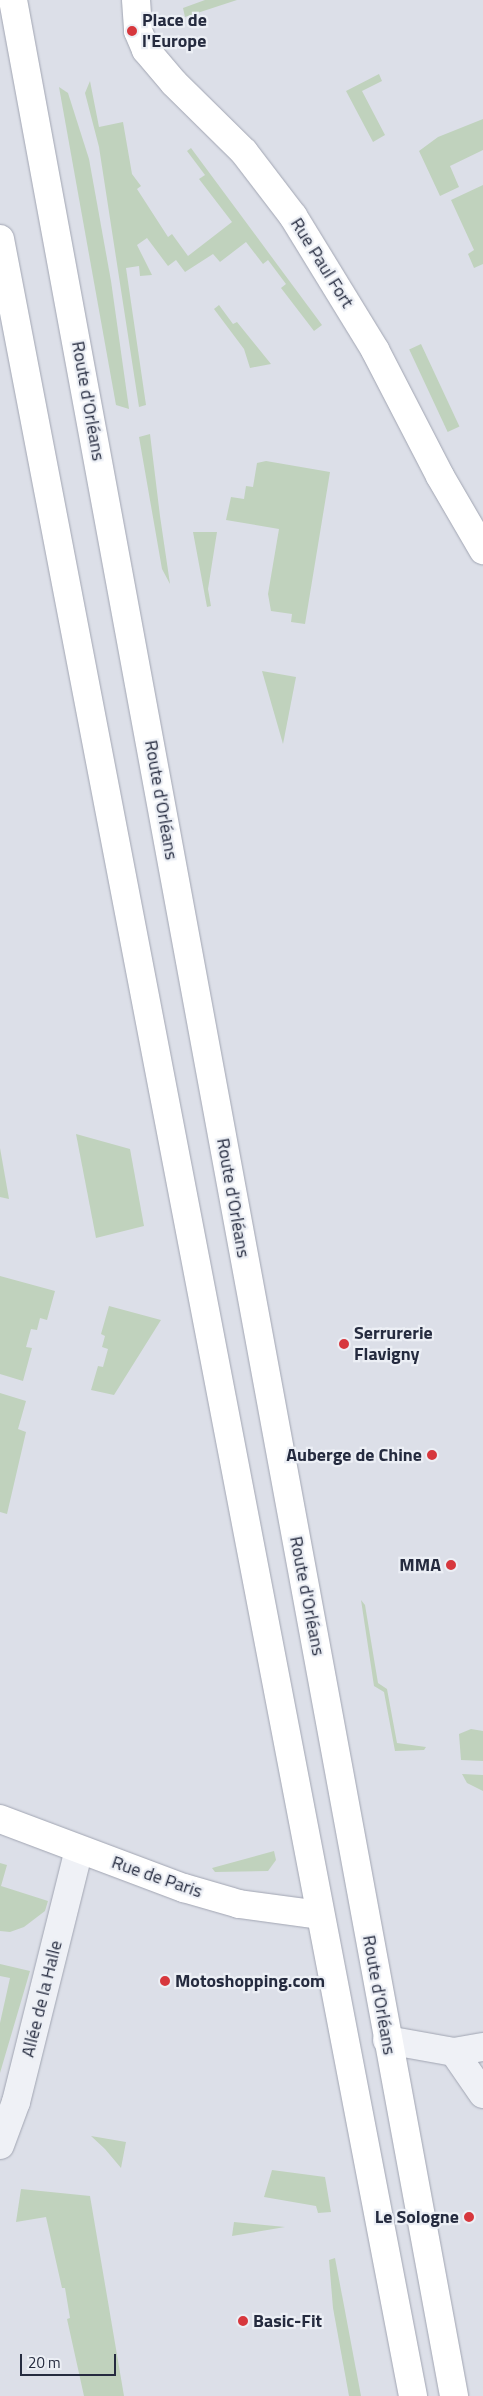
<!DOCTYPE html>
<meta charset="utf-8">
<style>
body{margin:0}
#map{position:relative;width:483px;height:2396px;overflow:hidden;background:#dcdfe8;font-family:"Titillium Web",sans-serif}
div>[style]{position:absolute}
.green>*{inset:0;background:#c0d2bd;transform-origin:0 0}
.roads{filter:drop-shadow(0 0 1px #a1a5b2) drop-shadow(0 0 1px #a1a5b2)}
.street>*{height:28px;margin:-14px;padding:0 14px;transform-origin:14px;border-radius:14px;background:#eff1f6}
.secondary>*{height:28px;margin:-14px;padding:0 14px;transform-origin:14px;border-radius:14px;background:#fff}
.primary>*{height:28px;margin:-14px;padding:0 14px;transform-origin:14px;border-radius:14px;background:#fff}
.dots>*{width:14px;height:14px;translate:-50% -50%;box-sizing:border-box;border:2px solid #eceff5;border-radius:50%}
span{translate:-50% -50%;white-space:nowrap;text-align:center;line-height:1.15;-webkit-text-stroke:4.5px #eceff5;paint-order:stroke}
.poi-label{font-size:18px;color:#252b3f;font-weight:700}
.left{translate:0 -50%;text-align:left}
.right{translate:-100% -50%;text-align:right}
.street-label{font-size:18px;color:#252b3f}
.scale{position:absolute;left:20px;top:2354px;width:96px;height:22px;box-sizing:border-box;border:2px solid #252b3f;border-top:0;padding-left:6px;font-size:15px;line-height:18px;white-space:nowrap;color:#252b3f;-webkit-text-stroke:4px #eceff5;paint-order:stroke}
</style>
<div id="map">
<div class="green">
<i style="clip-path:polygon(205px 0,237px 0,185px 17px,183px 8px)"></i>
<i style="clip-path:polygon(379px 74px,382px 81px,362px 91px,385px 135px,373px 142px,346px 91px)"></i>
<i style="clip-path:polygon(90px 81px,99px 127px,123px 122px,132px 174px,141px 186px,137px 189px,168px 237px,172px 234px,188px 256px,232px 222px,199px 179px,205px 175px,187px 151px,191px 148px,322px 325px,314px 331px,281px 288px,286px 284px,268px 260px,263px 264px,246px 242px,220px 262px,213px 254px,185px 272px,176px 260px,168px 266px,147px 238px,137px 245px,152px 275px,140px 276px,139px 266px,126px 268px,146px 405px,139px 407px,99px 147px,85px 93px)"></i>
<i style="clip-path:polygon(59px 87px,68px 93px,89px 159px,111px 281px,129px 409px,116px 405px)"></i>
<i style="clip-path:polygon(483px 119px,483px 150px,450px 166px,459px 187px,440px 196px,419px 151px,438px 137px)"></i>
<i style="clip-path:polygon(483px 185px,483px 264px,474px 268px,468px 254px,474px 250px,451px 200px)"></i>
<i style="clip-path:polygon(219px 305px,233px 324px,237px 322px,271px 364px,250px 368px,244px 349px,214px 309px)"></i>
<i style="left:421px;top:344px;width:91px;height:13px;rotate:65deg"></i>
<i style="clip-path:polygon(150px 434px,160px 516px,170px 584px,162px 569px,139px 437px)"></i>
<i style="clip-path:polygon(266px 461px,330px 472px,305px 624px,291px 622px,292px 614px,271px 611px,268px 594px,279px 529px,226px 520px,231px 497px,244px 499px,246px 486px,253px 487px,257px 463px)"></i>
<i style="clip-path:polygon(193px 532px,217px 532px,208px 589px,211px 606px,207px 607px)"></i>
<i style="clip-path:polygon(262px 671px,296px 677px,283px 744px)"></i>
<i style="clip-path:polygon(76px 1134px,130px 1149px,144px 1226px,96px 1238px)"></i>
<i style="clip-path:polygon(0 1148px,9px 1199px,0 1197px)"></i>
<i style="clip-path:polygon(0 1276px,55px 1291px,47px 1320px,40px 1318px,37px 1330px,31px 1329px,26px 1347px,32px 1348px,23px 1381px,0 1374px)"></i>
<i style="clip-path:polygon(109px 1306px,161px 1320px,114px 1395px,91px 1390px,98px 1366px,103px 1367px,108px 1349px,102px 1347px,105px 1336px,101px 1334px)"></i>
<i style="clip-path:polygon(0 1393px,26px 1401px,18px 1429px,26px 1432px,7px 1514px,0 1512px)"></i>
<i style="clip-path:polygon(361px 1600px,365px 1605px,378px 1683px,387px 1689px,397px 1743px,426px 1747px,424px 1750px,395px 1751px,384px 1692px,374px 1686px)"></i>
<i style="clip-path:polygon(471px 1729px,483px 1731px,483px 1761px,461px 1760px,459px 1734px)"></i>
<i style="clip-path:polygon(462px 1774px,483px 1775px,483px 1791px,467px 1783px)"></i>
<i style="clip-path:polygon(274px 1851px,276px 1860px,268px 1871px,215px 1872px,212px 1868px)"></i>
<i style="clip-path:polygon(0 1863px,7px 1865px,1px 1886px,48px 1901px,45px 1911px,24px 1927px,10px 1932px,0 1931px)"></i>
<i style="clip-path:polygon(0 1964px,30px 1971px,0 2073px,0 2023px,10px 1978px,0 1976px)"></i>
<i style="clip-path:polygon(91px 2136px,126px 2142px,121px 2168px,105px 2149px)"></i>
<i style="clip-path:polygon(272px 2170px,325px 2177px,331px 2212px,318px 2213px,316px 2206px,264px 2197px)"></i>
<i style="clip-path:polygon(21px 2189px,90px 2196px,124px 2396px,84px 2396px,67px 2319px,70px 2318px,65px 2288px,62px 2288px,46px 2217px,16px 2222px)"></i>
<i style="clip-path:polygon(234px 2222px,285px 2227px,232px 2236px)"></i>
<i style="clip-path:polygon(335px 2258px,361px 2396px,349px 2396px,333px 2308px,329px 2260px)"></i>
</div>
<div class="roads">
<div class="street">
<i style="left:387px;top:2040px;width:68px;rotate:10.2deg"></i>
<i style="left:454px;top:2052px;width:51px;rotate:55.4deg"></i>
<i style="left:454px;top:2052px;width:29px;rotate:-10deg"></i>
<i style="left:0;top:2145px;width:46px;rotate:-69.6deg"></i>
<i style="left:16px;top:2102px;width:260px;rotate:-76deg"></i>
</div>
<div class="secondary">
<i style="left:136px;top:0;width:31px;rotate:86deg"></i>
<i style="left:138px;top:31px;width:21px;rotate:67deg"></i>
<i style="left:146px;top:50px;width:43px;rotate:49.7deg"></i>
<i style="left:174px;top:83px;width:98px;rotate:44.6deg"></i>
<i style="left:244px;top:152px;width:81px;rotate:52.6deg"></i>
<i style="left:293px;top:216px;width:157px;rotate:58.5deg"></i>
<i style="left:375px;top:350px;width:142px;rotate:62.7deg"></i>
<i style="left:440px;top:476px;width:86px;rotate:59.8deg"></i>
<i style="left:0;top:1819px;width:197px;rotate:20.6deg"></i>
<i style="left:184px;top:1888px;width:57px;rotate:16.2deg"></i>
<i style="left:239px;top:1904px;width:81px;rotate:7.8deg"></i>
</div>
<div class="primary">
<i style="left:13px;top:0;width:2436px;rotate:79.57deg"></i>
<i style="left:0;top:239px;width:2196px;rotate:79.16deg"></i>
</div>
</div>
<div class="dots">
<i style="left:132px;top:31px;background:#d7373d"></i>
<i style="left:344px;top:1344px;background:#d7373d"></i>
<i style="left:432px;top:1455px;background:#d7373d"></i>
<i style="left:451px;top:1565px;background:#d7373d"></i>
<i style="left:165px;top:1981px;background:#d7373d"></i>
<i style="left:469px;top:2217px;background:#d7373d"></i>
<i style="left:243px;top:2321px;background:#d7373d"></i>
</div>
<div class="poi-label">
<span class="left" style="left:142px;top:31px">Place de<br>l'Europe</span>
<span class="left" style="left:354px;top:1344px">Serrurerie<br>Flavigny</span>
<span class="right" style="left:422px;top:1455px">Auberge de Chine</span>
<span class="right" style="left:441px;top:1565px">MMA</span>
<span class="left" style="left:175px;top:1981px">Motoshopping.com</span>
<span class="right" style="left:459px;top:2217px">Le Sologne</span>
<span class="left" style="left:253px;top:2321px">Basic-Fit</span>
</div>
<div class="street-label">
<span style="left:322px;top:263px;rotate:58deg">Rue Paul Fort</span>
<span style="left:88px;top:401px;rotate:80deg">Route d'Orléans</span>
<span style="left:161px;top:800px;rotate:80deg">Route d'Orléans</span>
<span style="left:233px;top:1198px;rotate:80deg">Route d'Orléans</span>
<span style="left:307px;top:1596px;rotate:79deg">Route d'Orléans</span>
<span style="left:157px;top:1877px;rotate:19deg">Rue de Paris</span>
<span style="left:379px;top:1995px;rotate:80deg">Route d'Orléans</span>
<span style="left:42px;top:1999px;rotate:-76deg">Allée de la Halle</span>
</div>
<div class="scale">20 m</div>
</div>
